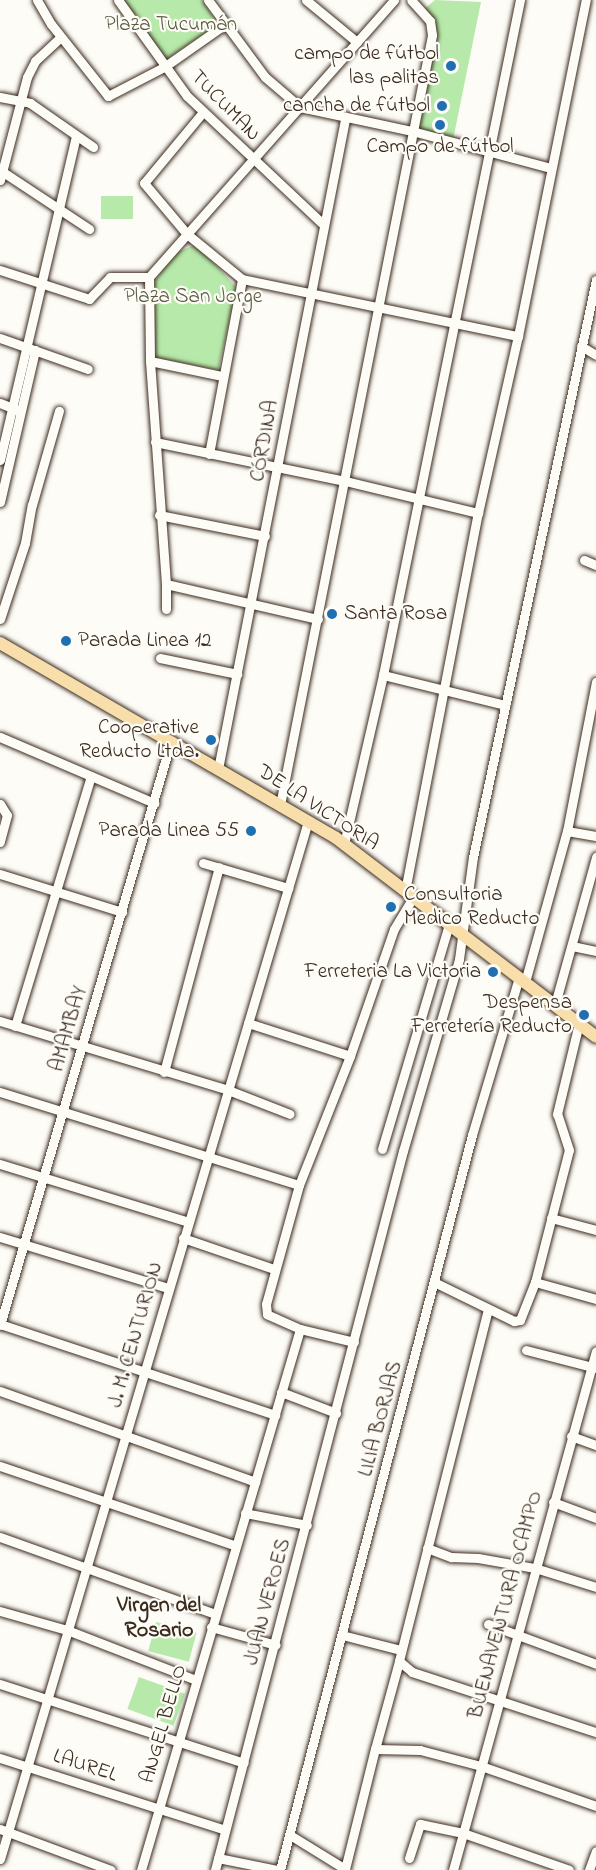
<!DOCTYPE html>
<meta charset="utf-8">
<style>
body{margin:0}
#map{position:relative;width:596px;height:1870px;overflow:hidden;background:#fdfcf7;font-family:"Indie Flower",sans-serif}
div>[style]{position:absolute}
.green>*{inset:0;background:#b7eaaa;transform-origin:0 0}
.roads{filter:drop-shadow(0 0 2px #3b2a1e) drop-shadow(0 0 2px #3b2a1e)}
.minor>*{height:9px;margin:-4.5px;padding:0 4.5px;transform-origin:4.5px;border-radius:4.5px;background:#fdfcf7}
.major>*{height:12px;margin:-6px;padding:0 6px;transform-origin:6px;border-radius:6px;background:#f8deab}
.dots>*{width:16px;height:16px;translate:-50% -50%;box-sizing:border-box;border:3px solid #fdfcf7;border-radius:50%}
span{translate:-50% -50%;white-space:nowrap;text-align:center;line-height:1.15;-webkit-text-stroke:4.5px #fdfcf7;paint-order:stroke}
.park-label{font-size:21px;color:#5a5a41}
.poi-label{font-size:21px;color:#3b2a1e}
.right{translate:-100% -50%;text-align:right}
.left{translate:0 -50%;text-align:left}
.street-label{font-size:21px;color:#3b2a1e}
.neighbourhood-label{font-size:22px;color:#3b2a1e;font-weight:700}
</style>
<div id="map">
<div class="green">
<i style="clip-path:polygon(122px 0,202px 0,218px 24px,164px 61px)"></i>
<i style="clip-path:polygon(435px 0,481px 2px,453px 140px,415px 130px,435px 33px,423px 10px)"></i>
<i style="left:101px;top:196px;width:32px;height:23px"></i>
<i style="clip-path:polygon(196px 244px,237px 288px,218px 370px,153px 357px,152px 286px,172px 255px)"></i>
<i style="left:156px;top:1622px;width:42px;height:30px;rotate:15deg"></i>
<i style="left:139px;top:1677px;width:49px;height:34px;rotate:20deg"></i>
</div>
<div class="roads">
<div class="minor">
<i style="left:37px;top:0;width:28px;rotate:60deg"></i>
<i style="left:51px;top:24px;width:92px;rotate:51.6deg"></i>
<i style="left:108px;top:96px;width:63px;rotate:-27.4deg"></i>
<i style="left:164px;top:67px;width:73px;rotate:-35deg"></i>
<i style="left:118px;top:0;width:118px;rotate:54.3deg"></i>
<i style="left:187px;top:96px;width:185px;rotate:43.3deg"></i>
<i style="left:208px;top:0;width:96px;rotate:53.5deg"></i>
<i style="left:265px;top:77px;width:46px;rotate:40.6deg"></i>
<i style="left:300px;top:107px;width:115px;rotate:12.1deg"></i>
<i style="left:412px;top:131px;width:144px;rotate:14.9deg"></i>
<i style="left:306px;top:0;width:66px;rotate:39.5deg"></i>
<i style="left:0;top:97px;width:31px;rotate:11deg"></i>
<i style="left:30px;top:103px;width:77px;rotate:34.9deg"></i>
<i style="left:203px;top:112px;width:92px;rotate:129.7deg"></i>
<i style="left:144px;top:183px;width:67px;rotate:49.9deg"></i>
<i style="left:187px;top:234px;width:71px;rotate:39.3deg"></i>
<i style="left:242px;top:279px;width:282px;rotate:11.7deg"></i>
<i style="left:0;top:170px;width:107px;rotate:33.5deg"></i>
<i style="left:0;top:180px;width:106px;rotate:-75.3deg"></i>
<i style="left:27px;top:77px;width:18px;rotate:-63deg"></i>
<i style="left:35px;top:61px;width:35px;rotate:-43deg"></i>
<i style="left:0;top:270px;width:94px;rotate:18deg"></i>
<i style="left:89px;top:299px;width:30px;rotate:-46deg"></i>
<i style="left:110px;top:277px;width:39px"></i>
<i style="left:149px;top:277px;width:370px;rotate:-48.5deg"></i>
<i style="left:149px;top:277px;width:84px;rotate:89.3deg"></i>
<i style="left:150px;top:361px;width:224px;rotate:85.9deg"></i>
<i style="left:0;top:338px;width:93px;rotate:19.4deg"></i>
<i style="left:581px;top:346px;width:17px;rotate:31deg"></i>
<i style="left:150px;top:361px;width:74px;rotate:11.8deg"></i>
<i style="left:0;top:403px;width:18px;rotate:22deg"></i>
<i style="left:155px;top:442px;width:194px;rotate:11.6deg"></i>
<i style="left:345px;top:481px;width:137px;rotate:13.5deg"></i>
<i style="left:209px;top:454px;width:178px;rotate:-79.3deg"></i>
<i style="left:0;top:460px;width:333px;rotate:-76.8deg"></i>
<i style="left:0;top:502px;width:156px;rotate:-77deg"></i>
<i style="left:159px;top:515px;width:108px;rotate:11.2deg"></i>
<i style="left:584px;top:560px;width:13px;rotate:23deg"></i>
<i style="left:166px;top:609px;width:25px;rotate:-90deg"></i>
<i style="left:166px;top:584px;width:156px;rotate:13deg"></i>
<i style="left:0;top:619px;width:80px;rotate:-71.8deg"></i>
<i style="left:25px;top:543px;width:39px;rotate:-80deg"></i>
<i style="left:32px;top:505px;width:98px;rotate:-74deg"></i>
<i style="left:160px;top:658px;width:79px;rotate:11.7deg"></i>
<i style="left:383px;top:675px;width:126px;rotate:13.8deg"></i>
<i style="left:0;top:737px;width:168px;rotate:23.2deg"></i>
<i style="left:218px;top:769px;width:662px;rotate:-78.94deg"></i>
<i style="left:0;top:804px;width:13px;rotate:58deg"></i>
<i style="left:7px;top:815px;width:28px;rotate:105deg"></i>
<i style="left:280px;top:805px;width:785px;rotate:-78.83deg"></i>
<i style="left:432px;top:35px;width:14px;rotate:-98deg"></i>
<i style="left:430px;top:21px;width:28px;rotate:-132deg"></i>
<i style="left:567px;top:831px;width:29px;rotate:10deg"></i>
<i style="left:344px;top:844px;width:173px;rotate:-77deg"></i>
<i style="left:383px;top:675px;width:689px;rotate:-78.53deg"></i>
<i style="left:203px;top:863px;width:89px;rotate:16.4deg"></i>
<i style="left:0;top:874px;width:128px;rotate:17.3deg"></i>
<i style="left:405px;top:891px;width:385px;rotate:-79.1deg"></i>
<i style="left:478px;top:513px;width:181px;rotate:-77.3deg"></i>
<i style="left:518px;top:336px;width:343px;rotate:-78.6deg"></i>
<i style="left:572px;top:946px;width:25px;rotate:12deg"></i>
<i style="left:525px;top:982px;width:157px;rotate:-74.5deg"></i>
<i style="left:567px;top:831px;width:152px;rotate:-79deg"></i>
<i style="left:555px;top:1004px;width:153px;rotate:-74.4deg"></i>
<i style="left:0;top:1021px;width:238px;rotate:16.8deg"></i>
<i style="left:228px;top:1090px;width:66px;rotate:21.2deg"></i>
<i style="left:248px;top:1023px;width:107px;rotate:17.9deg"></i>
<i style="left:15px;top:1026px;width:261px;rotate:-73.1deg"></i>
<i style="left:164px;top:1072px;width:212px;rotate:-75deg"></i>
<i style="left:0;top:1092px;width:313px;rotate:17.3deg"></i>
<i style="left:382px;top:1149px;width:235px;rotate:-73.4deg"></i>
<i style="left:0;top:1164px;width:197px;rotate:17.1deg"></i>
<i style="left:551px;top:1218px;width:47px;rotate:14.9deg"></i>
<i style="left:0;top:1237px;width:176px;rotate:16.9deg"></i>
<i style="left:183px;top:1238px;width:96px;rotate:18.8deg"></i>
<i style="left:535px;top:1282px;width:63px;rotate:15.6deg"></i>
<i style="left:436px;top:1283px;width:87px;rotate:26deg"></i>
<i style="left:514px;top:1321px;width:6px;rotate:-9deg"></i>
<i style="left:520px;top:1320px;width:41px;rotate:-68.5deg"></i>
<i style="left:535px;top:1282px;width:136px;rotate:-75.6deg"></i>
<i style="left:569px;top:1150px;width:38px;rotate:-108deg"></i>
<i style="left:557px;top:1114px;width:94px;rotate:-76.4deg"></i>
<i style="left:488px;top:1309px;width:363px;rotate:104.2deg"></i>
<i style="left:399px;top:1661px;width:17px;rotate:40deg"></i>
<i style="left:412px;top:1672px;width:194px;rotate:18.1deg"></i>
<i style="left:0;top:1324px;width:290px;rotate:18.3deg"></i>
<i style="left:0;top:1325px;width:609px;rotate:-73.68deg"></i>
<i style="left:354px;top:1342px;width:56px;rotate:-166.5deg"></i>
<i style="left:300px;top:1329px;width:36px;rotate:-156deg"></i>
<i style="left:267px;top:1314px;width:10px;rotate:-96deg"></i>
<i style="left:266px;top:1304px;width:123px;rotate:-74.5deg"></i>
<i style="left:299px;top:1185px;width:139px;rotate:-68.4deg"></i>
<i style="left:350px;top:1056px;width:134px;rotate:-70.9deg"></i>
<i style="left:394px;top:929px;width:37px;rotate:-59deg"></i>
<i style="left:526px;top:1350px;width:72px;rotate:14.4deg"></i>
<i style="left:0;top:1391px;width:271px;rotate:19.6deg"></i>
<i style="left:281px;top:1392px;width:59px;rotate:20.9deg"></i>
<i style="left:571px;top:1436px;width:27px;rotate:20deg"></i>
<i style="left:0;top:1466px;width:249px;rotate:18.7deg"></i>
<i style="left:553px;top:1502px;width:46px;rotate:20.4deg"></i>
<i style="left:245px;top:1513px;width:63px;rotate:11deg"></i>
<i style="left:0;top:1537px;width:228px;rotate:19.7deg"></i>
<i style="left:427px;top:1548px;width:26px;rotate:21deg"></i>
<i style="left:451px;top:1557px;width:27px;rotate:2deg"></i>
<i style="left:478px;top:1558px;width:58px;rotate:10deg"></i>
<i style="left:535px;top:1568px;width:64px;rotate:17.3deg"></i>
<i style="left:0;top:1611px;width:70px;rotate:15.8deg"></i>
<i style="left:67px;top:1630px;width:138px;rotate:21.2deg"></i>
<i style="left:488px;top:1624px;width:115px;rotate:20.3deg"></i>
<i style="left:211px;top:1627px;width:67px;rotate:15.5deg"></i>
<i style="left:342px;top:1635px;width:61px;rotate:14.3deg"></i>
<i style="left:0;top:1684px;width:256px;rotate:17.9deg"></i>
<i style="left:375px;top:1749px;width:91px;rotate:-74.7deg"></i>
<i style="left:0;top:1758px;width:236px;rotate:17.7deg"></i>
<i style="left:0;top:1829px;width:118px;rotate:20.3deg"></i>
<i style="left:290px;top:1835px;width:65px;rotate:31.7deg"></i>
<i style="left:345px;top:1869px;width:124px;rotate:-76deg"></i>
<i style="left:375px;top:1749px;width:45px;rotate:1.3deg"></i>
<i style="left:420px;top:1750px;width:63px;rotate:14.7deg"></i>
<i style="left:481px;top:1766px;width:122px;rotate:19.2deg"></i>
<i style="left:218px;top:1858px;width:60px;rotate:11.5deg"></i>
<i style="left:409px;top:1858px;width:36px;rotate:-72deg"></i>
<i style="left:420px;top:1824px;width:44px;rotate:11.8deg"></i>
<i style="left:463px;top:1833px;width:112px;rotate:19.2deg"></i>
<i style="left:0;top:1859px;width:1083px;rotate:-73.47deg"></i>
<i style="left:141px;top:1870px;width:564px;rotate:-73.62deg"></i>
<i style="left:215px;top:1870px;width:743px;rotate:-75.35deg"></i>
<i style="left:403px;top:1151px;width:200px;rotate:-73.7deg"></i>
<i style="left:459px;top:959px;width:103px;rotate:-82.2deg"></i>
<i style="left:473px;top:857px;width:590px;rotate:-77.97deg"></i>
<i style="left:280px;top:1870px;width:760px;rotate:-75.36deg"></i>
<i style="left:472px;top:1135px;width:165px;rotate:-73.4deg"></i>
<i style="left:453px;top:1870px;width:538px;rotate:-74.6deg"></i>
<i style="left:589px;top:1870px;width:20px;rotate:-70deg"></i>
</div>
<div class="major">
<i style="left:0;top:643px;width:388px;rotate:30.1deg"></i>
<i style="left:336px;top:838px;width:327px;rotate:37.4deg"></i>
</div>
</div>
<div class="dots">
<i style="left:451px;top:66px;background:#1f6fb2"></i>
<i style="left:442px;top:106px;background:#1f6fb2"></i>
<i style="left:440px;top:125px;background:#1f6fb2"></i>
<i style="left:332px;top:614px;background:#1f6fb2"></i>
<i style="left:66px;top:641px;background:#1f6fb2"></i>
<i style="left:211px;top:740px;background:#1f6fb2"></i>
<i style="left:251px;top:831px;background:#1f6fb2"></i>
<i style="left:391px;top:907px;background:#1f6fb2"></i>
<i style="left:493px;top:972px;background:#1f6fb2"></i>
<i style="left:584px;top:1015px;background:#1f6fb2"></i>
</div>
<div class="park-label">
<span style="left:171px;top:25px">Plaza Tucumán</span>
<span style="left:193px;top:297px">Plaza San Jorge</span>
</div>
<div class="poi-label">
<span class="right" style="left:439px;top:66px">campo de fútbol<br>las palitas</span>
<span class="right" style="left:430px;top:106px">cancha de fútbol</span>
<span style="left:440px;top:147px">Campo de fútbol</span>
<span class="left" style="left:344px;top:614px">Santa Rosa</span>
<span class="left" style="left:78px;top:641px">Parada Linea 12</span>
<span class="right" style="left:199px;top:740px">Cooperative<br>Reducto Ltda.</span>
<span class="right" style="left:239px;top:831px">Parada Linea 55</span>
<span class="left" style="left:404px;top:907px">Consultoria<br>Medico Reducto</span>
<span class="right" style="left:481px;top:972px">Ferreteria La Victoria</span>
<span class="right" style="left:572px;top:1015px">Despensa<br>Ferretería Reducto</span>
</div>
<div class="street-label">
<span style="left:225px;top:106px;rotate:46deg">TUCUMAN</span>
<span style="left:265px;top:441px;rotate:-80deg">CÓRDINA</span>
<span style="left:318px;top:808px;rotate:33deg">DE LA VICTORIA</span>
<span style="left:69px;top:1029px;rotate:-74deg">AMAMBAY</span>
<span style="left:136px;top:1335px;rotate:-74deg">J. M. CENTURION</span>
<span style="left:381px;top:1419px;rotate:-75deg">LILIA BORJAS</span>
<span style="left:268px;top:1602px;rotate:-75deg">JUAN VEROES</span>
<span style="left:506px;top:1605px;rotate:-75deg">BUENAVENTURA OCAMPO</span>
<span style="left:164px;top:1724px;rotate:-74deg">ANGEL BELLO</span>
<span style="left:85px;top:1766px;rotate:18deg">LAUREL</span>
</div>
<div class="neighbourhood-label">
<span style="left:159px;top:1619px">Virgen del<br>Rosario</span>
</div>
</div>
